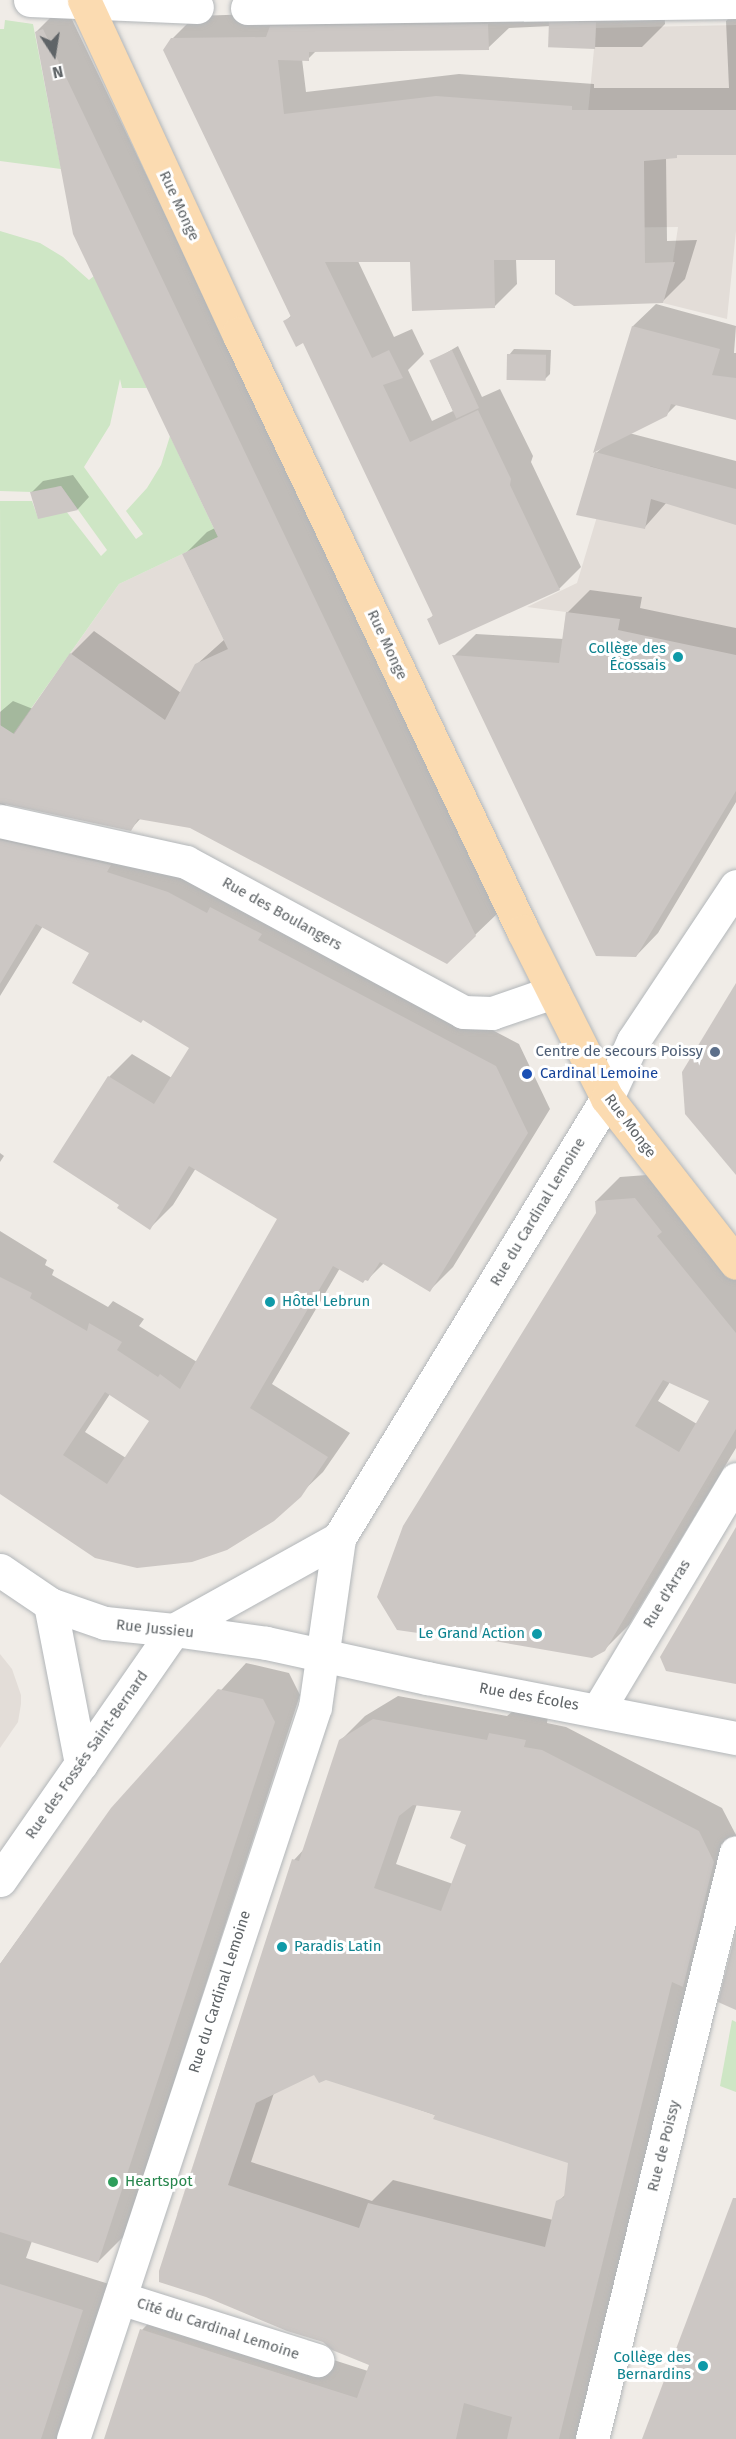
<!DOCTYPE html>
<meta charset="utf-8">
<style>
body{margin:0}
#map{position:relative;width:736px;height:2439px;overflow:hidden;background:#f0ece7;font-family:"Fira Sans",sans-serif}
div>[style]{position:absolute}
.education>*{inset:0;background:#e3ddd8}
.green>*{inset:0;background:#cee6c5}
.shadow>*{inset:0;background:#0003}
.building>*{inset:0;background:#ccc7c4;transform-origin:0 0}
.roads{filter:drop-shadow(0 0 2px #b2b6b9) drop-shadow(0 0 2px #b2b6b9)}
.minor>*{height:33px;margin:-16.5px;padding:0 16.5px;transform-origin:16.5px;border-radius:16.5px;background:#fff}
.major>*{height:33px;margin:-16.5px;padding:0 16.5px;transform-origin:16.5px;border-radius:16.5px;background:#fbdbb1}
.dots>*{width:16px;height:16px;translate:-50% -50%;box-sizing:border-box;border:3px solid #fff;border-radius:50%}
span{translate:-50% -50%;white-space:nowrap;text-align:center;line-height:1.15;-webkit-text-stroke:6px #fff;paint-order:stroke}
.street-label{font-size:15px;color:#5f6467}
.culture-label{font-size:15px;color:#0d838f}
.right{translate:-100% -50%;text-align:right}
.left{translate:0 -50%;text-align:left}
.service-label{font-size:15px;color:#4e5e75}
.transit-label{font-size:15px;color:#164399}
.leisure-label{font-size:15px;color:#27864d}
.north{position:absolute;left:24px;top:24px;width:60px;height:60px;-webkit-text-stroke:4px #fff;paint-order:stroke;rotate:168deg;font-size:16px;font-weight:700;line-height:24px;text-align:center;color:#5f6467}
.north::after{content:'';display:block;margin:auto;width:21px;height:27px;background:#5f6467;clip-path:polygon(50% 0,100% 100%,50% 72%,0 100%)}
</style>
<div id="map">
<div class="education">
<i style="clip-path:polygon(736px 25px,736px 231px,727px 319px,663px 303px,672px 268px,678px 227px,577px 228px,596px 28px)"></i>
<i style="clip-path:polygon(650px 466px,736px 490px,736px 682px,561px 653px,566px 612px,527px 607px,577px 583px,602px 500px,644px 496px)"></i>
<i style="clip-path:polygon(182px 554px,246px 686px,191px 740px,0 753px,119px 584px)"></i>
<i style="clip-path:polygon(0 1654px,12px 1669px,21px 1695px,21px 1704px,18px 1722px,0 1748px)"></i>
<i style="clip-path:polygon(237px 2030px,288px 2065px,314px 2075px,628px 2158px,592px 2304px,421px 2262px,411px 2290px,177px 2214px)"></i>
</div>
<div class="green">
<i style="clip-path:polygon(5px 20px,33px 24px,61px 169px,0 161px,0 29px,4px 29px)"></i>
<i style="clip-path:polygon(0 231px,40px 243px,63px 257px,89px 280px,94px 276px,147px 388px,122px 388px,120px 379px,110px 425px,84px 467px,136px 539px,143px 534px,126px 511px,147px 488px,161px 465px,170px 436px,218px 537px,119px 584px,1px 751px,0 501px,32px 501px,38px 518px,66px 511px,101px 556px,107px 550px,61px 486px,56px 487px,60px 503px,32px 492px,0 491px)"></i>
<i style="clip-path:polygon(732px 2020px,736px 2022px,736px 2092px,720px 2086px)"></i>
</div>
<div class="shadow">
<i style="clip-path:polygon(664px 0,665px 24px,642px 47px,551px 47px,551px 26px,509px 28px,488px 48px,317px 50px,308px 59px,302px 59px,306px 92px,459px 74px,594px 84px,594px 88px,729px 88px,726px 21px,736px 11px,736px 154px,679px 153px,666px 157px,667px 241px,697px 240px,685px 279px,662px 302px,557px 259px,516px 259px,517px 284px,494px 307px,412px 261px,358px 261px,394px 337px,412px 329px,424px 354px,408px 370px,432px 421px,453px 411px,431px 362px,458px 346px,482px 397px,500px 389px,533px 456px,531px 462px,581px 567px,559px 589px,429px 620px,434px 614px,304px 341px,285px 321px,292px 315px,172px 39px,195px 16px)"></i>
<i style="clip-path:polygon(evenodd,66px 7px,499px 912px,475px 935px,191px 826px,141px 818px,131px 829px,3px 801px,11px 812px,132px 842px,519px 1044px,550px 1109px,453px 1267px,430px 1290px,384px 1263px,368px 1279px,340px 1268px,272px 1384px,350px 1433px,323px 1472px,299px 1495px,0 1493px,0 1231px,47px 1260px,45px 1265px,54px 1270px,52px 1275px,108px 1307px,113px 1301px,144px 1319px,139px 1326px,197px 1362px,279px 1219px,196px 1168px,173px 1205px,150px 1228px,109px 1077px,132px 1054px,172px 1078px,191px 1048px,91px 953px,43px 926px,0 996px,0 712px,13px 701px,33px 709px,71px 654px,94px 631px,181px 693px,196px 665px,225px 639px,184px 555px,207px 532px,215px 528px,36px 32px,59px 9px,66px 7px,110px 1394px,151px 1421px,126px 1458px,85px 1432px,110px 1394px)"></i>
<i style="clip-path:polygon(656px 304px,736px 326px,734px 353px,736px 353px,736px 419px,677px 404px,666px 415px,629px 433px,736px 461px,736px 523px,667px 502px,644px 528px,596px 453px,603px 447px,633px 326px)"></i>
<i style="clip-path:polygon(514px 349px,551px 350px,550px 374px,544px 380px,509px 355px)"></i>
<i style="clip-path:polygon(73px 475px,89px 497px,78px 509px,39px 517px,31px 493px,43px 481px)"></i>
<i style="clip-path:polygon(590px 590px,642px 597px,640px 608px,736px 628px,736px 802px,658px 933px,636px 956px,454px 656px,476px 634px,564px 639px,567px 613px)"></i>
<i style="clip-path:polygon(0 1153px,4px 1156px,0 1162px)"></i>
<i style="clip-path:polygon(evenodd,660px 1174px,736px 1279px,736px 1448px,629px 1625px,604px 1650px,422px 1627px,417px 1632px,398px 1628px,597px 1213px,596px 1201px,620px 1177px,660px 1174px,670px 1382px,711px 1401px,697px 1424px,658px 1401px,670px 1382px)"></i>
<i style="clip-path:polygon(246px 1663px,289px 1673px,300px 1695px,124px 2236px,98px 2262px,32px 2241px,26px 2258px,109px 2284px,58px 2439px,0 2439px,0 1964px,112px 1809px)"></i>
<i style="clip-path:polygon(evenodd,398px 1696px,507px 1716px,514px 1710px,548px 1716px,547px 1723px,566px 1727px,722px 1808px,736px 1835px,576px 2439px,106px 2439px,142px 2330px,165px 2306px,368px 2371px,371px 2364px,323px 2341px,207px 2296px,160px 2281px,294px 1860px,305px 1848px,341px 1740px,365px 1716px,398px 1696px,417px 1804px,463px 1810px,468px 1845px,453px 1884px,396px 1864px,417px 1804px,398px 1696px,315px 2073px,569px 2162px,566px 2194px,558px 2202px,553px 2220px,393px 2180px,372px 2201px,251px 2162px,274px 2093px,315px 2073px)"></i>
</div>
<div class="building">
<i style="left:596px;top:22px;width:27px;height:47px;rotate:92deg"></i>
<i style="clip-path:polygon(488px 24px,489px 50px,309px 52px,309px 61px,278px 60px,284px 114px,436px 96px,572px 106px,572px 110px,736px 110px,736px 155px,677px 155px,677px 158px,644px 161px,645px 263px,675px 262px,663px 303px,574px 306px,555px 294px,555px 260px,494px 260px,495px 308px,412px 311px,410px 262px,325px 262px,372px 358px,389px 350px,403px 378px,383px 385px,410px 442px,478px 410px,511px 479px,510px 485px,560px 590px,439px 645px,427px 619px,433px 616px,303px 343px,296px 347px,283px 321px,291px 317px,163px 50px,171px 38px,266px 37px,270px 26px)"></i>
<i style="clip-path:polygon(43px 29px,476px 936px,447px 964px,190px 828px,138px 819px,131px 831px,0 803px,0 725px,14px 734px,70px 653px,165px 720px,195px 664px,228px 649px,182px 554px,218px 537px,73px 234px,35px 32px)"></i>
<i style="clip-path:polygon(632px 326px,720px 349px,712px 375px,736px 378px,736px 420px,671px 404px,667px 416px,593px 453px)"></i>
<i style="left:452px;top:350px;width:64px;height:25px;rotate:65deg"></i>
<i style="left:507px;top:354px;width:39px;height:26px;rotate:1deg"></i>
<i style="clip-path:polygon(595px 452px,736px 489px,736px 525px,651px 499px,645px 529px,576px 515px)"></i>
<i style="clip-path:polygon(61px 486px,78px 510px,38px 519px,30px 492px)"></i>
<i style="clip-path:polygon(566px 612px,620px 619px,618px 630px,736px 655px,736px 791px,636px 957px,596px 956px,452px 655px,559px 663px)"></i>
<i style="clip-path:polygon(evenodd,0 840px,111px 865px,107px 872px,168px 892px,207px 913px,210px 907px,262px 934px,258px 940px,496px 1066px,528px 1133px,430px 1292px,380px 1262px,368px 1281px,365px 1280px,363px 1283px,333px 1266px,250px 1408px,328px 1457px,301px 1497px,274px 1521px,227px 1550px,192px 1562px,137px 1568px,95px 1558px,0 1494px,0 1277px,32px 1293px,30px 1298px,87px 1331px,89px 1323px,122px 1342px,117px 1350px,158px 1377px,160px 1374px,180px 1389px,277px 1219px,189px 1166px,150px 1230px,117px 1208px,119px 1205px,53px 1162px,108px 1076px,154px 1104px,189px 1048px,143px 1020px,141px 1023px,72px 983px,89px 953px,36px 924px,0 984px,0 840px,105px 1392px,149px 1421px,107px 1484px,63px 1455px,105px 1392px)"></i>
<i style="clip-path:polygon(736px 983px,736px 1175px,685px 1114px,682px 1072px)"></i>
<i style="clip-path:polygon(evenodd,635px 1198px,662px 1232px,657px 1236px,736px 1333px,736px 1429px,605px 1651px,592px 1658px,419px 1628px,418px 1633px,397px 1630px,377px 1597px,403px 1526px,596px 1213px,595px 1201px,635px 1198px,663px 1380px,709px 1401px,679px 1452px,635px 1426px,663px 1380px)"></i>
<i style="clip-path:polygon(736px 1527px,736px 1684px,666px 1671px,660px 1657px)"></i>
<i style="clip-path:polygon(218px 1689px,263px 1699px,275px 1722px,98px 2263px,0 2232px,0 1964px,111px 1808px)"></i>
<i style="clip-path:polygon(evenodd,373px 1719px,487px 1740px,489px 1733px,526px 1740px,524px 1747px,542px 1750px,699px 1831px,714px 1862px,683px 1987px,672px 1982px,559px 2439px,507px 2439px,512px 2417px,464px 2403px,456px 2439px,104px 2439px,140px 2329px,357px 2398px,369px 2365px,332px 2350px,323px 2342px,287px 2331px,206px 2297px,159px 2282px,159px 2271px,292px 1859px,299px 1861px,339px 1740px,373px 1719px,413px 1805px,461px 1811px,450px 1838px,466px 1845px,441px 1911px,374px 1888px,399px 1816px,413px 1805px,373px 1719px,314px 2075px,319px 2083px,326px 2080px,435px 2115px,433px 2119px,568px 2163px,564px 2197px,556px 2201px,545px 2247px,368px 2203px,359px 2228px,228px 2185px,256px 2103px,314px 2075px)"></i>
<i style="clip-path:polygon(736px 1931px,736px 2010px,718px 2002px)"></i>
<i style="clip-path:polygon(733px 2198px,736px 2198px,736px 2439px,642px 2439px)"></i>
<i style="clip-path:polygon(0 2284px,83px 2310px,41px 2439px,0 2439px)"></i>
</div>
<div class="roads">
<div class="minor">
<i style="left:30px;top:0;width:167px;rotate:2.4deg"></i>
<i style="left:247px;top:8px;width:489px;rotate:-0.7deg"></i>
<i style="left:0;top:821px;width:190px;rotate:12.4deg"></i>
<i style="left:186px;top:862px;width:315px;rotate:28.4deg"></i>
<i style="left:463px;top:1012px;width:29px;rotate:2deg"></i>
<i style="left:492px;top:1013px;width:65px;rotate:-19deg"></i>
<i style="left:0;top:1570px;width:60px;rotate:34.2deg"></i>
<i style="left:50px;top:1604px;width:58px;rotate:19.1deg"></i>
<i style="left:105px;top:1623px;width:69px;rotate:5.8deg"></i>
<i style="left:174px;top:1630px;width:93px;rotate:8deg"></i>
<i style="left:266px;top:1643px;width:165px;rotate:12.3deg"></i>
<i style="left:427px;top:1678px;width:315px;rotate:11deg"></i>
<i style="left:50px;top:1604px;width:163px;rotate:79deg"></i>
<i style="left:598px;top:1710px;width:269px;rotate:-59.1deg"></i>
<i style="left:0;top:1880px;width:305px;rotate:-55.2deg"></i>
<i style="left:174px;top:1630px;width:189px;rotate:-29.1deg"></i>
<i style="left:120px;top:2298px;width:207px;rotate:17.5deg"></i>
<i style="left:73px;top:2439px;width:771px;rotate:-71.71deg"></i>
<i style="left:315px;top:1707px;width:171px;rotate:-81.9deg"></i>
<i style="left:339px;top:1538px;width:515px;rotate:-58.65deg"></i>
<i style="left:607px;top:1098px;width:63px;rotate:-65.5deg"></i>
<i style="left:633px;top:1041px;width:186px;rotate:-56.4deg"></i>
<i style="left:592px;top:2439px;width:604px;rotate:-76.22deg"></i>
</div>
<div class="major">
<i style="left:84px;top:0;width:367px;rotate:65.2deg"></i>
<i style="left:238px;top:333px;width:662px;rotate:64.52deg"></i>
<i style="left:523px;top:931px;width:187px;rotate:63.3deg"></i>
<i style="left:607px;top:1098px;width:209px;rotate:52deg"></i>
</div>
</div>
<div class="dots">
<i style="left:678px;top:657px;background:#0f9aa8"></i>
<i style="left:715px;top:1052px;background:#5c6f8a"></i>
<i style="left:527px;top:1074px;background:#1a4fb4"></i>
<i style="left:270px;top:1302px;background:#0f9aa8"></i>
<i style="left:537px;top:1634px;background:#0f9aa8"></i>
<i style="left:282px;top:1947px;background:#0f9aa8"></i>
<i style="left:113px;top:2182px;background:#2e9e5b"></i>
<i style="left:703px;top:2366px;background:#0f9aa8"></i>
</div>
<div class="street-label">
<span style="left:179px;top:206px;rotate:65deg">Rue Monge</span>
<span style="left:387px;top:645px;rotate:65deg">Rue Monge</span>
<span style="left:282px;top:914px;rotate:29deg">Rue des Boulangers</span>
<span style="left:630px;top:1126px;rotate:53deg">Rue Monge</span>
<span style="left:538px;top:1212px;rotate:-59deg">Rue du Cardinal Lemoine</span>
<span style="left:667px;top:1594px;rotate:-59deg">Rue d'Arras</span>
<span style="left:155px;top:1629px;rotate:6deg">Rue Jussieu</span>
<span style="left:529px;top:1697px;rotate:10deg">Rue des Écoles</span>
<span style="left:87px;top:1755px;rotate:-55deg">Rue des Fossés Saint-Bernard</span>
<span style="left:220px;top:1992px;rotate:-72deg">Rue du Cardinal Lemoine</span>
<span style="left:664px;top:2146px;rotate:-76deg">Rue de Poissy</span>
<span style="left:218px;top:2329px;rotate:18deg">Cité du Cardinal Lemoine</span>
</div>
<div class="culture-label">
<span class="right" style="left:666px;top:657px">Collège des<br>Écossais</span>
<span class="left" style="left:282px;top:1302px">Hôtel Lebrun</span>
<span class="right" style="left:525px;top:1634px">Le Grand Action</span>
<span class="left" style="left:294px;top:1947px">Paradis Latin</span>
<span class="right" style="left:691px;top:2366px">Collège des<br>Bernardins</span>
</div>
<div class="service-label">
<span class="right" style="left:703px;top:1052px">Centre de secours Poissy</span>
</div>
<div class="transit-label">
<span class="left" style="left:540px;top:1074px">Cardinal Lemoine</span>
</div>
<div class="leisure-label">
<span class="left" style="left:125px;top:2182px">Heartspot</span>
</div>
<div class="north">N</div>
</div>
